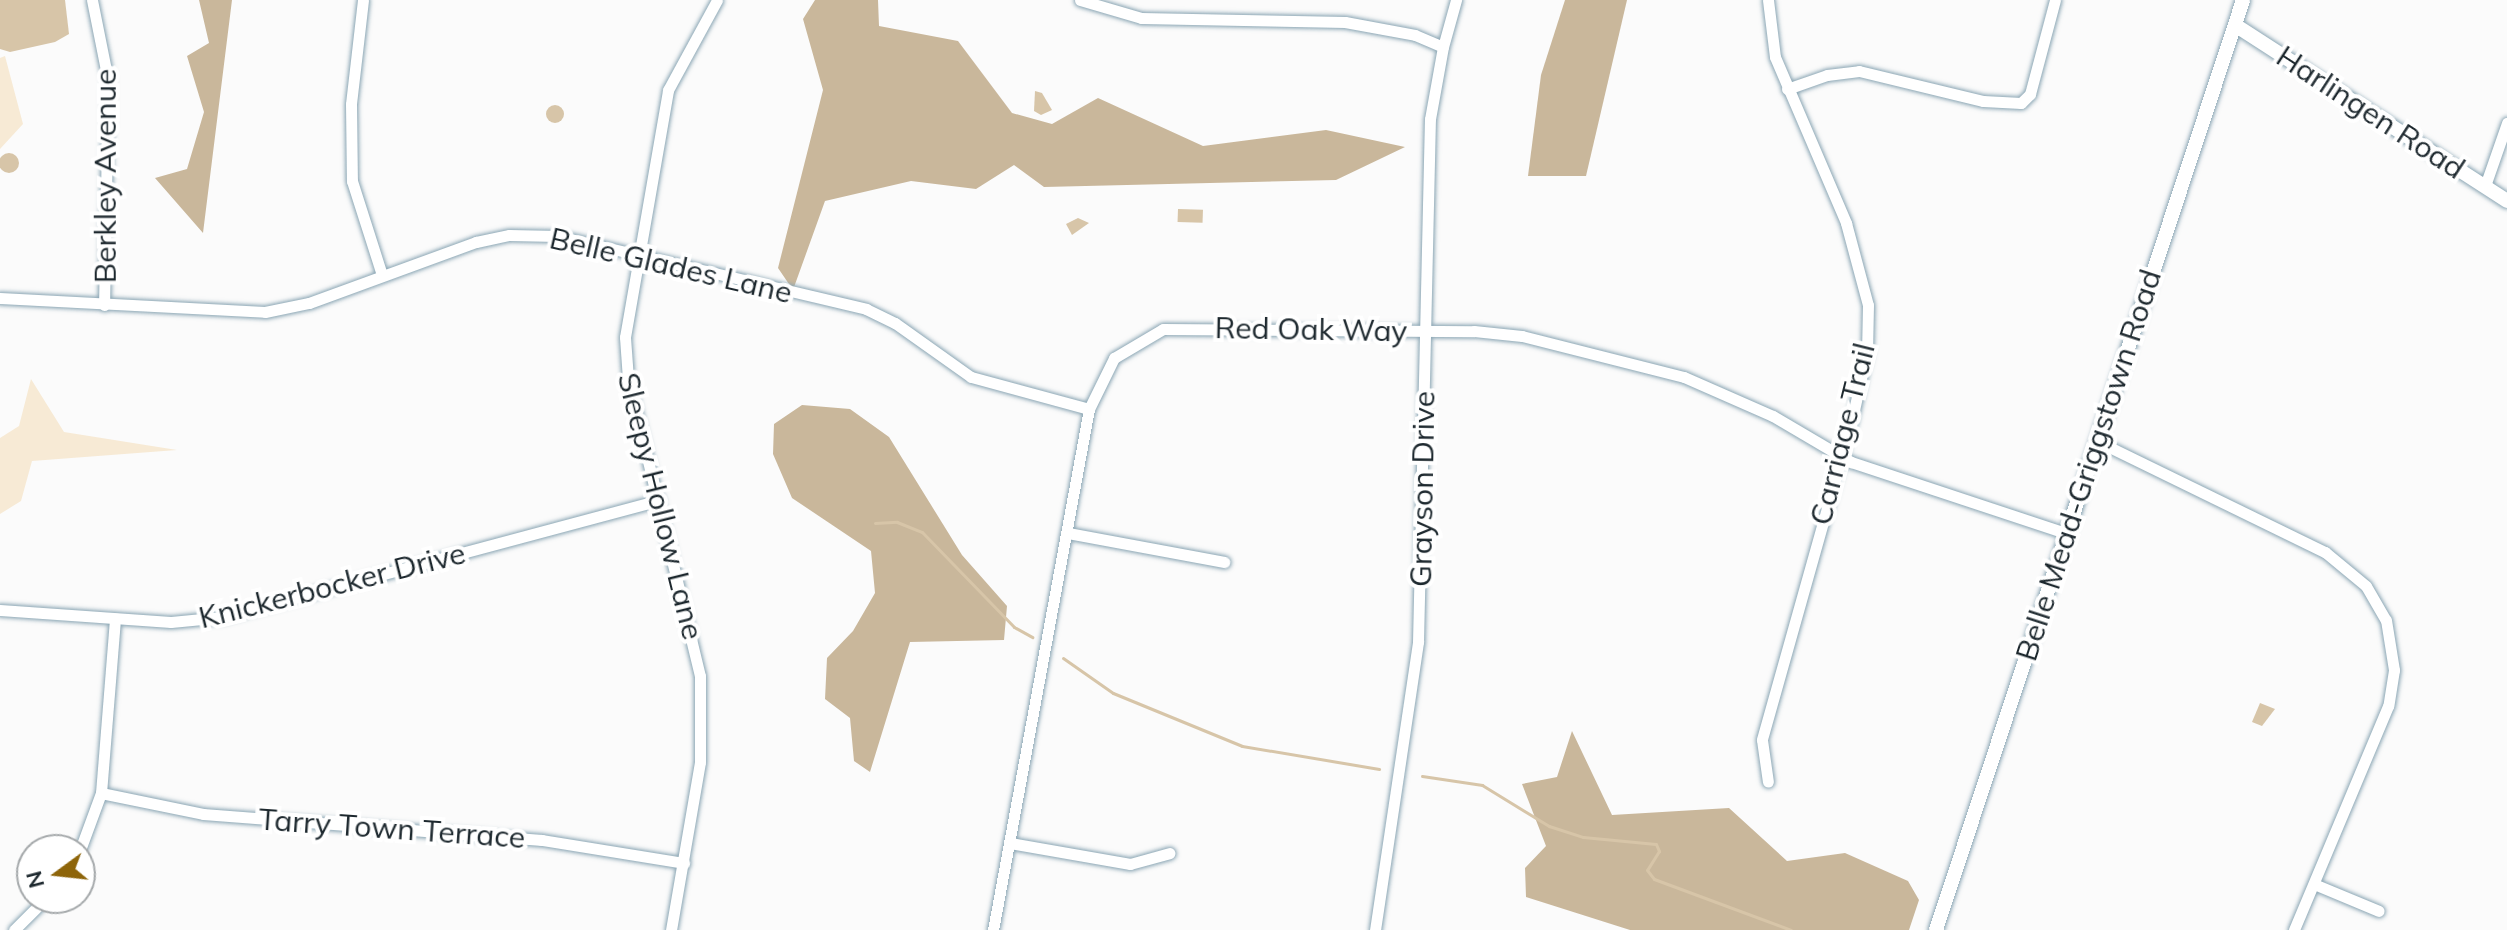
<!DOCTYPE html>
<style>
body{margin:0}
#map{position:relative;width:2507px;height:930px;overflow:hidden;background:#fbfbfb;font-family:Mulish,sans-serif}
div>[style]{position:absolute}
.green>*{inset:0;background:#f7ead5}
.forest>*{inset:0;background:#c9b79b}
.water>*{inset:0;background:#d7c5a8;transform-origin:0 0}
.round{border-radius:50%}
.stream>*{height:3px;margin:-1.5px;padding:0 1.5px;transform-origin:1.5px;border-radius:1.5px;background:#d7c5a8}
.roads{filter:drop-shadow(0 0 2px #8ba6b4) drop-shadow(0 0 2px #8ba6b4)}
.minor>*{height:11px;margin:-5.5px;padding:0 5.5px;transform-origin:5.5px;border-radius:5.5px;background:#fff}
.tertiary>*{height:14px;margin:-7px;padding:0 7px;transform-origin:7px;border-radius:7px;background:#fff}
span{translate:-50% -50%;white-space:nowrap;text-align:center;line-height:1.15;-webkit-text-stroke:8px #fff;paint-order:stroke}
.street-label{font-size:30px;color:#1d282e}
.north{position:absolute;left:16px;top:834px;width:80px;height:80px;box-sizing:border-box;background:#fff;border:2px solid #a5a9ab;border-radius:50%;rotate:255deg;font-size:22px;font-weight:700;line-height:32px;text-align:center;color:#1d282e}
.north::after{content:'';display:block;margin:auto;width:28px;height:36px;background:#8e650a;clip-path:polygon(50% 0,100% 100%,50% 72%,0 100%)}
</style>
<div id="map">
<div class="green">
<i style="clip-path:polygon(5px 56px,23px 124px,0 149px,0 58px)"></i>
<i style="clip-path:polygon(31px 379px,64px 432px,177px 450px,32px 461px,21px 501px,0 514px,0 438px,19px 426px)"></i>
</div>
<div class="forest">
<i style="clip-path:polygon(199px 0,232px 0,203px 233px,155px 178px,187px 169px,204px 112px,187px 56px,209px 43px)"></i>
<i style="clip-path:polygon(815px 0,878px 0,879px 26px,958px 41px,1012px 113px,1052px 124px,1098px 98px,1203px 146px,1326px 130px,1405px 147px,1336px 180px,1044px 187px,1014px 165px,976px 189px,911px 181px,825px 201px,793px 290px,778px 268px,823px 90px,803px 19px)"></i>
<i style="clip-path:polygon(1565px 0,1627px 0,1586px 176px,1528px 176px,1541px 75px)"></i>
<i style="clip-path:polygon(802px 405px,850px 409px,889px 437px,962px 555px,1007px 606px,1004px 640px,910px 642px,870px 772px,854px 761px,850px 718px,825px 699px,827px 658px,853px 631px,875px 593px,871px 551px,792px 498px,773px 454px,774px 424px)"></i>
<i style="clip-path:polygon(1572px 731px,1612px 815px,1729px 808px,1787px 861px,1845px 853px,1908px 881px,1919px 900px,1909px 930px,1630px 930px,1526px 897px,1525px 868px,1546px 846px,1522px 784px,1557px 777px)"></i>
</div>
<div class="water">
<i style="clip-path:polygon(0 0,65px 0,69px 34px,55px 42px,10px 52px,0 49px)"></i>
<i style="clip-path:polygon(1035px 91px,1042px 93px,1052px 110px,1041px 115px,1034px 111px)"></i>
<i class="round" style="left:546px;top:105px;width:18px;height:18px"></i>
<i class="round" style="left:-1px;top:153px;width:20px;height:20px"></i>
<i style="left:1178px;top:209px;width:25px;height:13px;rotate:2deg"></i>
<i style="clip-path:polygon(1078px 218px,1089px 223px,1072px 235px,1066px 224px)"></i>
<i style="clip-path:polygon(2260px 703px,2275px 709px,2262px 726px,2252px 722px)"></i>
</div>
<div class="stream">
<i style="left:875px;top:523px;width:22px;rotate:-3deg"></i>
<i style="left:897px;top:522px;width:27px;rotate:22deg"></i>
<i style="left:922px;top:532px;width:132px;rotate:45.9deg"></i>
<i style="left:1014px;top:627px;width:21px;rotate:29deg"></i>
<i style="left:1063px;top:658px;width:61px;rotate:35deg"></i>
<i style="left:1113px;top:693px;width:139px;rotate:22.3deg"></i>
<i style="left:1242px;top:746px;width:139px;rotate:9.5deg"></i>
<i style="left:1422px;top:776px;width:61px;rotate:8.5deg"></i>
<i style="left:1482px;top:785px;width:79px;rotate:31.5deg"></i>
<i style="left:1549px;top:826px;width:36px;rotate:18deg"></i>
<i style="left:1583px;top:837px;width:73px;rotate:5.5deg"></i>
<i style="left:1656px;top:844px;width:8px;rotate:67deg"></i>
<i style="left:1659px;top:851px;width:22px;rotate:122deg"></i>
<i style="left:1647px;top:870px;width:11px;rotate:52deg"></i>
<i style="left:1654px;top:879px;width:146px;rotate:20.4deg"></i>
</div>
<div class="roads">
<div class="minor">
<i style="left:92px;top:0;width:82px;rotate:78.7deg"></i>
<i style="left:108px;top:80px;width:225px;rotate:91deg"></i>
<i style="left:363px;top:0;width:105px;rotate:96.6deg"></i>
<i style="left:351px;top:104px;width:77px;rotate:89.3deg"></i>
<i style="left:352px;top:181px;width:99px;rotate:72.3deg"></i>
<i style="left:1080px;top:0;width:64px;rotate:16.4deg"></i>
<i style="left:1141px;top:18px;width:204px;rotate:1.1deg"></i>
<i style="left:1345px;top:22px;width:71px;rotate:10.5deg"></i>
<i style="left:1415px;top:35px;width:30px;rotate:23deg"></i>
<i style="left:1443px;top:47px;width:49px;rotate:-74.5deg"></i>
<i style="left:1768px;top:0;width:57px;rotate:83deg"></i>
<i style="left:1775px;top:57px;width:181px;rotate:66.8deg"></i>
<i style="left:1846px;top:223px;width:85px;rotate:75deg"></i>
<i style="left:1868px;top:305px;width:46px;rotate:91.2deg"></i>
<i style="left:1867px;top:351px;width:70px;rotate:102.4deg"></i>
<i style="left:1852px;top:419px;width:333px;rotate:105.7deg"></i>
<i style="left:1762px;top:740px;width:42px;rotate:81.9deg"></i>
<i style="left:1787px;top:89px;width:42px;rotate:-19.3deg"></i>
<i style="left:1827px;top:75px;width:32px;rotate:-7deg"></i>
<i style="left:1859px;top:71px;width:128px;rotate:13.6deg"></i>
<i style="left:1983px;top:101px;width:38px;rotate:3deg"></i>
<i style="left:2021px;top:103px;width:13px;rotate:-45deg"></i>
<i style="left:2030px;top:94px;width:97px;rotate:-75.1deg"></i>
<i style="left:2485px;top:186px;width:67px;rotate:-70.8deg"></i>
<i style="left:0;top:298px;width:265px;rotate:3deg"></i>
<i style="left:265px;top:312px;width:45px;rotate:-11.6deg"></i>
<i style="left:309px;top:303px;width:178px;rotate:-20.1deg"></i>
<i style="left:476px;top:242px;width:34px;rotate:-12deg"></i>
<i style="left:509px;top:235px;width:49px;rotate:1.2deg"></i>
<i style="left:558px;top:236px;width:317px;rotate:13.3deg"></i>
<i style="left:866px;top:309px;width:32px;rotate:26deg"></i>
<i style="left:895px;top:323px;width:93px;rotate:35.4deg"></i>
<i style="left:971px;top:377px;width:122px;rotate:15.2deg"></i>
<i style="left:2097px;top:441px;width:254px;rotate:26deg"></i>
<i style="left:2325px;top:552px;width:53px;rotate:39.7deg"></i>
<i style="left:2366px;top:586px;width:39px;rotate:60deg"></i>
<i style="left:2386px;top:620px;width:51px;rotate:80.9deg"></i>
<i style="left:2394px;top:670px;width:36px;rotate:99deg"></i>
<i style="left:2388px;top:706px;width:243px;rotate:112.8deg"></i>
<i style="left:1068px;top:533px;width:159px;rotate:10.5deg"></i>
<i style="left:0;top:610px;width:171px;rotate:4deg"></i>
<i style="left:171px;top:622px;width:52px;rotate:-5.5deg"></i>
<i style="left:223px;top:617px;width:451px;rotate:-15deg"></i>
<i style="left:101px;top:793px;width:104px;rotate:11.6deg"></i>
<i style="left:203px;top:814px;width:340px;rotate:4.4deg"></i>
<i style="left:542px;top:840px;width:144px;rotate:9.2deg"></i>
<i style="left:1010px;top:843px;width:122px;rotate:9.9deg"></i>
<i style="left:1130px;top:864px;width:41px;rotate:-15.4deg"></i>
<i style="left:80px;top:850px;width:61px;rotate:-69.8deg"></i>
<i style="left:101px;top:793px;width:175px;rotate:-85.4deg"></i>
<i style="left:2314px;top:884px;width:70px;rotate:22.6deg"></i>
<i style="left:14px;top:930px;width:45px;rotate:-45deg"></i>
<i style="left:671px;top:930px;width:170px;rotate:-80.2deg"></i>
<i style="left:700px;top:762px;width:86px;rotate:-90deg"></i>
<i style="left:700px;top:676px;width:306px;rotate:-103.6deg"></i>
<i style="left:628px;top:379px;width:42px;rotate:-94.1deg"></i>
<i style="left:625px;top:337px;width:251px;rotate:-80.1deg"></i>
<i style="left:668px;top:90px;width:102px;rotate:-61.4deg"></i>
<i style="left:993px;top:930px;width:530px;rotate:-79.56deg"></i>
<i style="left:1089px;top:409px;width:57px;rotate:-63.9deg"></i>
<i style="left:1114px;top:358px;width:57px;rotate:-30.6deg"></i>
<i style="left:1163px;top:329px;width:311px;rotate:0.4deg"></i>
<i style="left:1474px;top:331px;width:48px;rotate:5.9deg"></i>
<i style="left:1522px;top:336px;width:167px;rotate:14.2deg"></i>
<i style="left:1684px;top:377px;width:97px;rotate:23.7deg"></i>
<i style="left:1773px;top:416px;width:91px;rotate:30.5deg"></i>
<i style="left:1851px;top:462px;width:226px;rotate:18.3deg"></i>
<i style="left:1375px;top:930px;width:291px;rotate:-81.5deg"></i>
<i style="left:1418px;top:642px;width:523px;rotate:-88.69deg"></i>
<i style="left:1430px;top:119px;width:73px;rotate:-79.8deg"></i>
</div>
<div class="tertiary">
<i style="left:2235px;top:25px;width:324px;rotate:32.9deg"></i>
<i style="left:1936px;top:930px;width:979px;rotate:-71.73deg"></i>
</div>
</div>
<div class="street-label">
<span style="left:2371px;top:112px;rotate:33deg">Harlingen Road</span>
<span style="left:105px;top:176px;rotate:-90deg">Berkley Avenue</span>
<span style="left:671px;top:265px;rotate:13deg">Belle Glades Lane</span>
<span style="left:1311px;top:329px;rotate:1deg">Red Oak Way</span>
<span style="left:1842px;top:434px;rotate:-76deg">Carriage Trail</span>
<span style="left:2088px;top:465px;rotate:-72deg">Belle Mead-Griggstown Road</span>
<span style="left:1422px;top:489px;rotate:-89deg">Grayson Drive</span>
<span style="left:661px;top:506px;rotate:76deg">Sleepy Hollow Lane</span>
<span style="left:332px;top:585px;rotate:-14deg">Knickerbocker Drive</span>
<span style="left:392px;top:828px;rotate:4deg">Tarry Town Terrace</span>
</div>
<div class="north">N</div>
</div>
